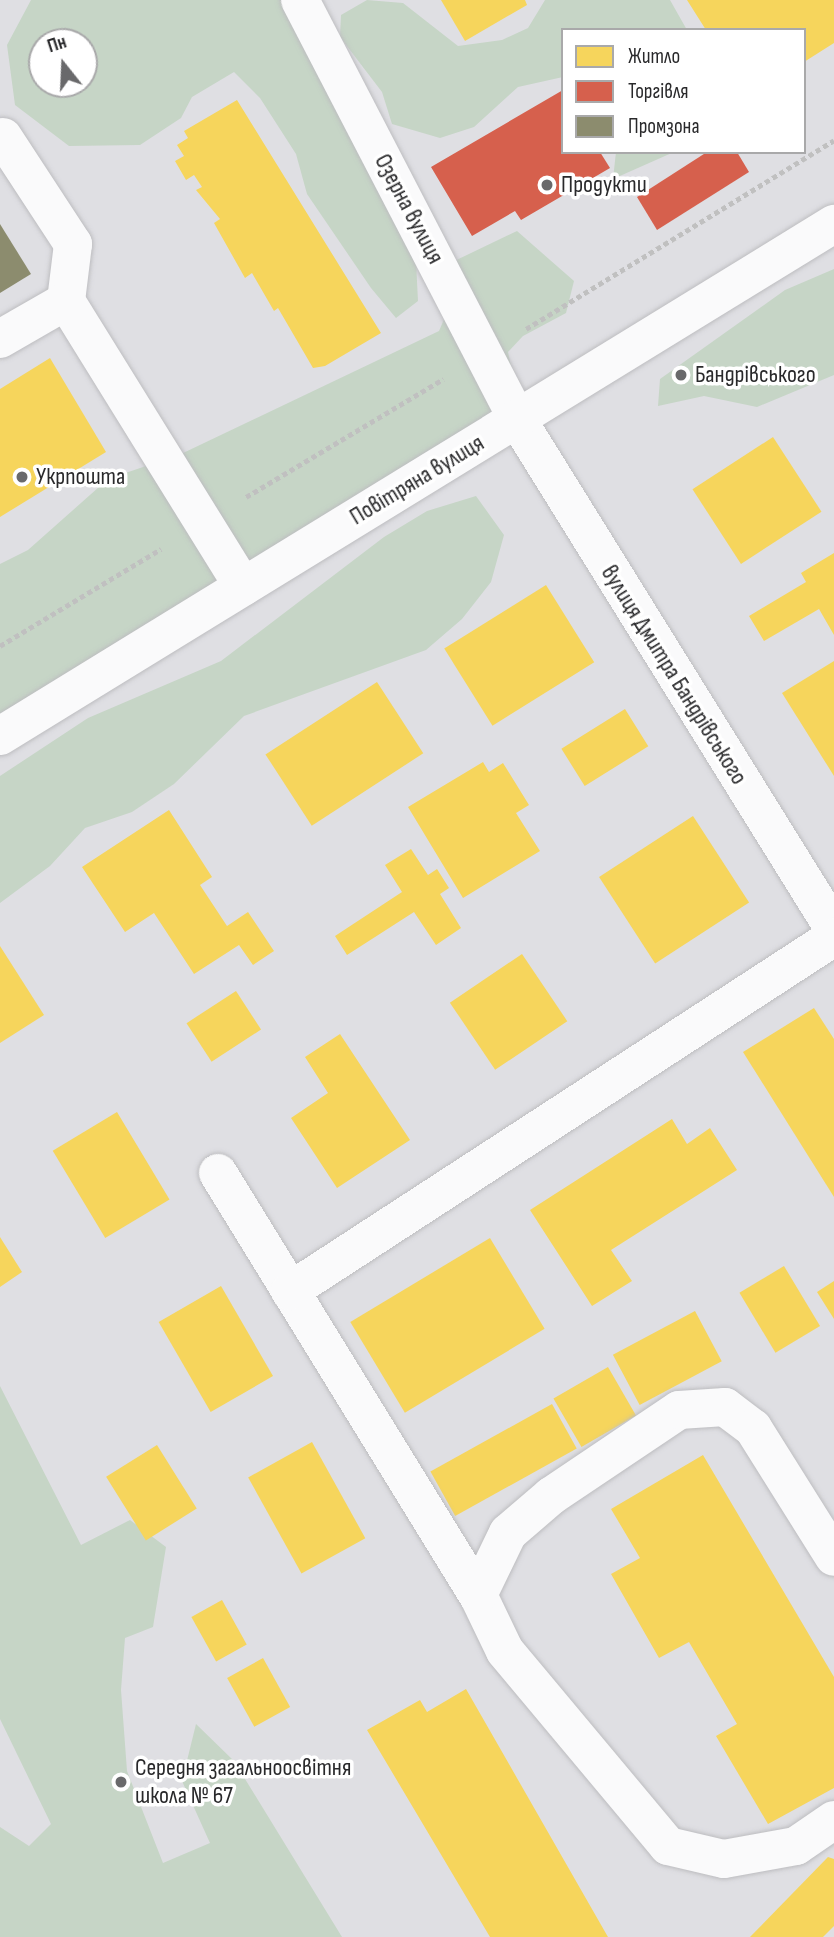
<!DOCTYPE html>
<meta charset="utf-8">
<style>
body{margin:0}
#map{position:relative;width:834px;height:1937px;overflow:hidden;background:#dfdfe3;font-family:"Sofia Sans Condensed",sans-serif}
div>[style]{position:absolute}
.green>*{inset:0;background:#c6d5c6}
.homes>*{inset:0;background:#f6d55c;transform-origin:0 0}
.shops>*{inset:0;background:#d6604d}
.industry>*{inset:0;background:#8c8c6e}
.path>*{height:4.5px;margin-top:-2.25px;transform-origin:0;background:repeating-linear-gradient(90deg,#c0c0c0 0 5px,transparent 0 8.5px)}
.roads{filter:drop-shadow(0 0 2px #bdbdc0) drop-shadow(0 0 2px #bdbdc0)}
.minor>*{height:38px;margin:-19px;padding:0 19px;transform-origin:19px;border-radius:19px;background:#fafafb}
.dots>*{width:19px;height:19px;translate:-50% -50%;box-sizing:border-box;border:4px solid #fff;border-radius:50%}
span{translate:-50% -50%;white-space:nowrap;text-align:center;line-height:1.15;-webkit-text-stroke:7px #fff;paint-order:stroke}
.poi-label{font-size:24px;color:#29292b}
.left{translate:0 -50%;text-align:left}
.street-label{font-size:24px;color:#29292b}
.legend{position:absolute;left:561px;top:28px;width:245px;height:126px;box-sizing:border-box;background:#fff;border:2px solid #a9a9aa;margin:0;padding:9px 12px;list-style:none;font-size:21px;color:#29292b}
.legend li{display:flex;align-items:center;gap:14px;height:35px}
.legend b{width:35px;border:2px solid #a9a9aa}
.north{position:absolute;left:28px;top:28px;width:70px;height:70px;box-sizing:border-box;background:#fff;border:2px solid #a9a9aa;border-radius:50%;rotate:342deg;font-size:19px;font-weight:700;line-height:28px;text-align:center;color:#29292b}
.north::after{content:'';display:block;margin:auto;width:24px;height:32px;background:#69696b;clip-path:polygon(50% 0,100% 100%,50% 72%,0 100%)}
</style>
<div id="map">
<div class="green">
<i style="clip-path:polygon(evenodd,31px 0,300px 0,415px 241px,418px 301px,396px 318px,371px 288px,307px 194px,296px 154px,260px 98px,234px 72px,192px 97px,181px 118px,140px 145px,69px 146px,15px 105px,7px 45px,31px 0,42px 42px,84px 42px,84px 84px,42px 84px,42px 42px)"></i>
<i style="clip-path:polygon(367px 0,403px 3px,458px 46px,502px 40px,528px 28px,545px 0,670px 0,687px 30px,563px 30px,563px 77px,518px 87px,474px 127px,440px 138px,392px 124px,382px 92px,340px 37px,341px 15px)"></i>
<i style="clip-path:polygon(616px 152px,674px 152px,613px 179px)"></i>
<i style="clip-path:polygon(517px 231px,574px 281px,566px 313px,523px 336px,508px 352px,515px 385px,491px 413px,0 719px,0 564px,28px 550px,108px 479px,181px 454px,439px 331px,457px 289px,446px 265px)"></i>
<i style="clip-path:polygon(834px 269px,834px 375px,757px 407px,704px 396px,658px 406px,660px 379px,785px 290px)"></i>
<i style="clip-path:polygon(476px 496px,504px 535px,491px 582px,462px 619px,426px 650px,244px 716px,174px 784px,132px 812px,85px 828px,50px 866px,0 903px,0 776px,88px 718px,221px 661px,384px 537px,427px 511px)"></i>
<i style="clip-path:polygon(0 1386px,81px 1545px,130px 1520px,166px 1547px,153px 1627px,125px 1638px,121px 1690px,127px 1771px,163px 1863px,210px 1843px,182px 1781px,196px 1724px,234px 1761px,342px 1937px,0 1937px,0 1827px,29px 1846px,51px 1824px,0 1719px)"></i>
</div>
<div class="homes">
<i style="clip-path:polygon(441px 0,525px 0,527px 5px,465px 41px)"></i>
<i style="clip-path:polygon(687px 0,834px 0,834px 43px,804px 62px,804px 30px,706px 30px)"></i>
<i style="clip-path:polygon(237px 100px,381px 333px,325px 366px,313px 368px,278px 308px,274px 311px,252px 273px,245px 278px,214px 223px,220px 219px,196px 190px,202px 187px,194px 175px,186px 180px,175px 161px,184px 156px,177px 145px,188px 138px,184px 131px)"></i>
<i style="clip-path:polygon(50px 358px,106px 452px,0 517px,0 389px)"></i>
<i style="left:773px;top:437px;width:89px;height:96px;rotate:57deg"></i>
<i style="clip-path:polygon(834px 553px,834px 635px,819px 609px,764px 641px,749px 616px,806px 582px,801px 573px)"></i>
<i style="left:546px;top:585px;width:91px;height:120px;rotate:58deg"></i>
<i style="clip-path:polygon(834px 661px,834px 776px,782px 693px)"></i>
<i style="left:377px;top:682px;width:85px;height:133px;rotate:57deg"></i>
<i style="left:625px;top:709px;width:44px;height:75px;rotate:58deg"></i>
<i style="clip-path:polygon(483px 762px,489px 772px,503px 763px,529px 805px,516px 813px,540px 851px,463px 898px,408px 807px)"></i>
<i style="clip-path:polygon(169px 810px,212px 877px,200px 885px,227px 926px,248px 912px,274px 951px,253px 965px,239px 945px,194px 974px,154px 913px,125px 932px,82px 867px)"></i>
<i style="left:693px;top:816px;width:103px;height:112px;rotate:57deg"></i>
<i style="clip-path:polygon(411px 849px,428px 875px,437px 869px,449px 888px,440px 894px,461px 928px,436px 945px,414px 912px,347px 955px,335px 936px,402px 892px,385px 865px)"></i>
<i style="clip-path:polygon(0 946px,44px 1015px,0 1043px)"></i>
<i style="left:522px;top:954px;width:81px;height:87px;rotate:56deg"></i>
<i style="left:236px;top:991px;width:46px;height:59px;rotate:57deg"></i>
<i style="clip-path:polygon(814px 1008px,834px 1039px,834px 1197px,743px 1052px)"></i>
<i style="clip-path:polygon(340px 1034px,410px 1140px,337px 1188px,291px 1118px,328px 1093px,305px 1057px)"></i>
<i style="left:117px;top:1112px;width:102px;height:75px;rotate:59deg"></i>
<i style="clip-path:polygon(672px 1119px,687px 1144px,710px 1128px,737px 1170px,611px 1250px,632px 1281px,592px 1306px,530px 1210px)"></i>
<i style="clip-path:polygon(0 1237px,22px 1272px,0 1287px)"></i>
<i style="left:490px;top:1238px;width:106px;height:163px;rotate:59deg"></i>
<i style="left:784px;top:1266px;width:70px;height:52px;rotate:59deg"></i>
<i style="clip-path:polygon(834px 1281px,834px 1319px,817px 1292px)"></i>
<i style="left:221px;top:1286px;width:104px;height:72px;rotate:60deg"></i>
<i style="left:695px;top:1311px;width:57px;height:93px;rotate:62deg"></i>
<i style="left:608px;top:1367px;width:56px;height:63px;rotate:60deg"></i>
<i style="left:552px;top:1404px;width:51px;height:139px;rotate:61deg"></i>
<i style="left:312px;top:1442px;width:110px;height:73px;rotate:61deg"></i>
<i style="left:157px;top:1445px;width:75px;height:60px;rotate:58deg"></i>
<i style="clip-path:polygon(703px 1455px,834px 1677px,834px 1788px,768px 1824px,716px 1736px,737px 1724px,689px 1642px,659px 1658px,611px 1574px,640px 1558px,611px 1509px)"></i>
<i style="left:222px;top:1600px;width:51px;height:35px;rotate:61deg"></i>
<i style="left:263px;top:1658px;width:56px;height:41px;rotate:61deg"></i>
<i style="clip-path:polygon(466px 1689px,608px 1937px,490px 1937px,367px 1730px,420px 1700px,427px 1712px)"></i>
<i style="clip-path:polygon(828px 1857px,834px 1859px,834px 1926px,823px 1937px,750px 1937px)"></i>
</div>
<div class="shops">
<i style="clip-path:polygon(563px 90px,563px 152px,600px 152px,610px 168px,521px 220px,515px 211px,472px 236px,431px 167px)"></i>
<i style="clip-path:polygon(707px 152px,737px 152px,749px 172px,657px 230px,637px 197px)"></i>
</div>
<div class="industry">
<i style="clip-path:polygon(0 224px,31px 274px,0 293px)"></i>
</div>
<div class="path">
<i style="left:526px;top:329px;width:361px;rotate:-31.5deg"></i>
<i style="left:246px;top:497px;width:230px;rotate:-30.9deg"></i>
<i style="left:0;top:646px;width:188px;rotate:-31.1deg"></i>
</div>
<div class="roads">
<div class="minor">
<i style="left:300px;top:0;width:472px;rotate:62.6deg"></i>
<i style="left:517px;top:419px;width:600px;rotate:58.14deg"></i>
<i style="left:3px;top:137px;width:128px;rotate:56.8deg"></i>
<i style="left:73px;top:244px;width:57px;rotate:97deg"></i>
<i style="left:0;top:339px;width:76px;rotate:-29.9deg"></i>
<i style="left:66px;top:301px;width:336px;rotate:58.2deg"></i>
<i style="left:0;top:736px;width:979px;rotate:-31.55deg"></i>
<i style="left:218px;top:1173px;width:496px;rotate:58.4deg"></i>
<i style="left:478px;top:1595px;width:62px;rotate:64.3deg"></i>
<i style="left:505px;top:1651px;width:254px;rotate:50.1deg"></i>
<i style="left:668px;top:1846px;width:57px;rotate:13.1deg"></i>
<i style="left:724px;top:1859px;width:73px;rotate:-10.2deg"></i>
<i style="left:796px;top:1846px;width:46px;rotate:-34.4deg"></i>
<i style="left:290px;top:1291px;width:649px;rotate:-33.05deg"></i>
<i style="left:478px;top:1595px;width:69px;rotate:-64.2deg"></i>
<i style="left:508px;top:1533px;width:57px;rotate:-40.7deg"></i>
<i style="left:551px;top:1496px;width:154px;rotate:-33.9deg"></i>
<i style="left:679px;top:1410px;width:46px;rotate:-3.7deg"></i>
<i style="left:725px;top:1407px;width:35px;rotate:37deg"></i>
<i style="left:753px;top:1428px;width:152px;rotate:57.9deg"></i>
</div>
</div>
<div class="dots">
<i style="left:547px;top:185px;background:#69696b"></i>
<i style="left:681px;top:375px;background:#69696b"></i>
<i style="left:22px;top:477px;background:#69696b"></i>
<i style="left:121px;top:1782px;background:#69696b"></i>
</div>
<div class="poi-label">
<span class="left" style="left:561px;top:185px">Продукти</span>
<span class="left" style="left:695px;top:375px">Бандрівського</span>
<span class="left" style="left:36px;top:477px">Укрпошта</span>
<span class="left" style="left:135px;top:1782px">Середня загальноосвітня<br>школа № 67</span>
</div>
<div class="street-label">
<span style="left:409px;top:209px;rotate:62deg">Озерна вулиця</span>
<span style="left:417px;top:480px;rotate:-31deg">Повітряна вулиця</span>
<span style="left:674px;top:675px;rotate:58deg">вулиця Дмитра Бандрівського</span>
</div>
<ul class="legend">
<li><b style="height:19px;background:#f6d55c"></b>Житло</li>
<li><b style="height:19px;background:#d6604d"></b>Торгівля</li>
<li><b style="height:19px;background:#8c8c6e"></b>Промзона</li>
</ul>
<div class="north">Пн</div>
</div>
